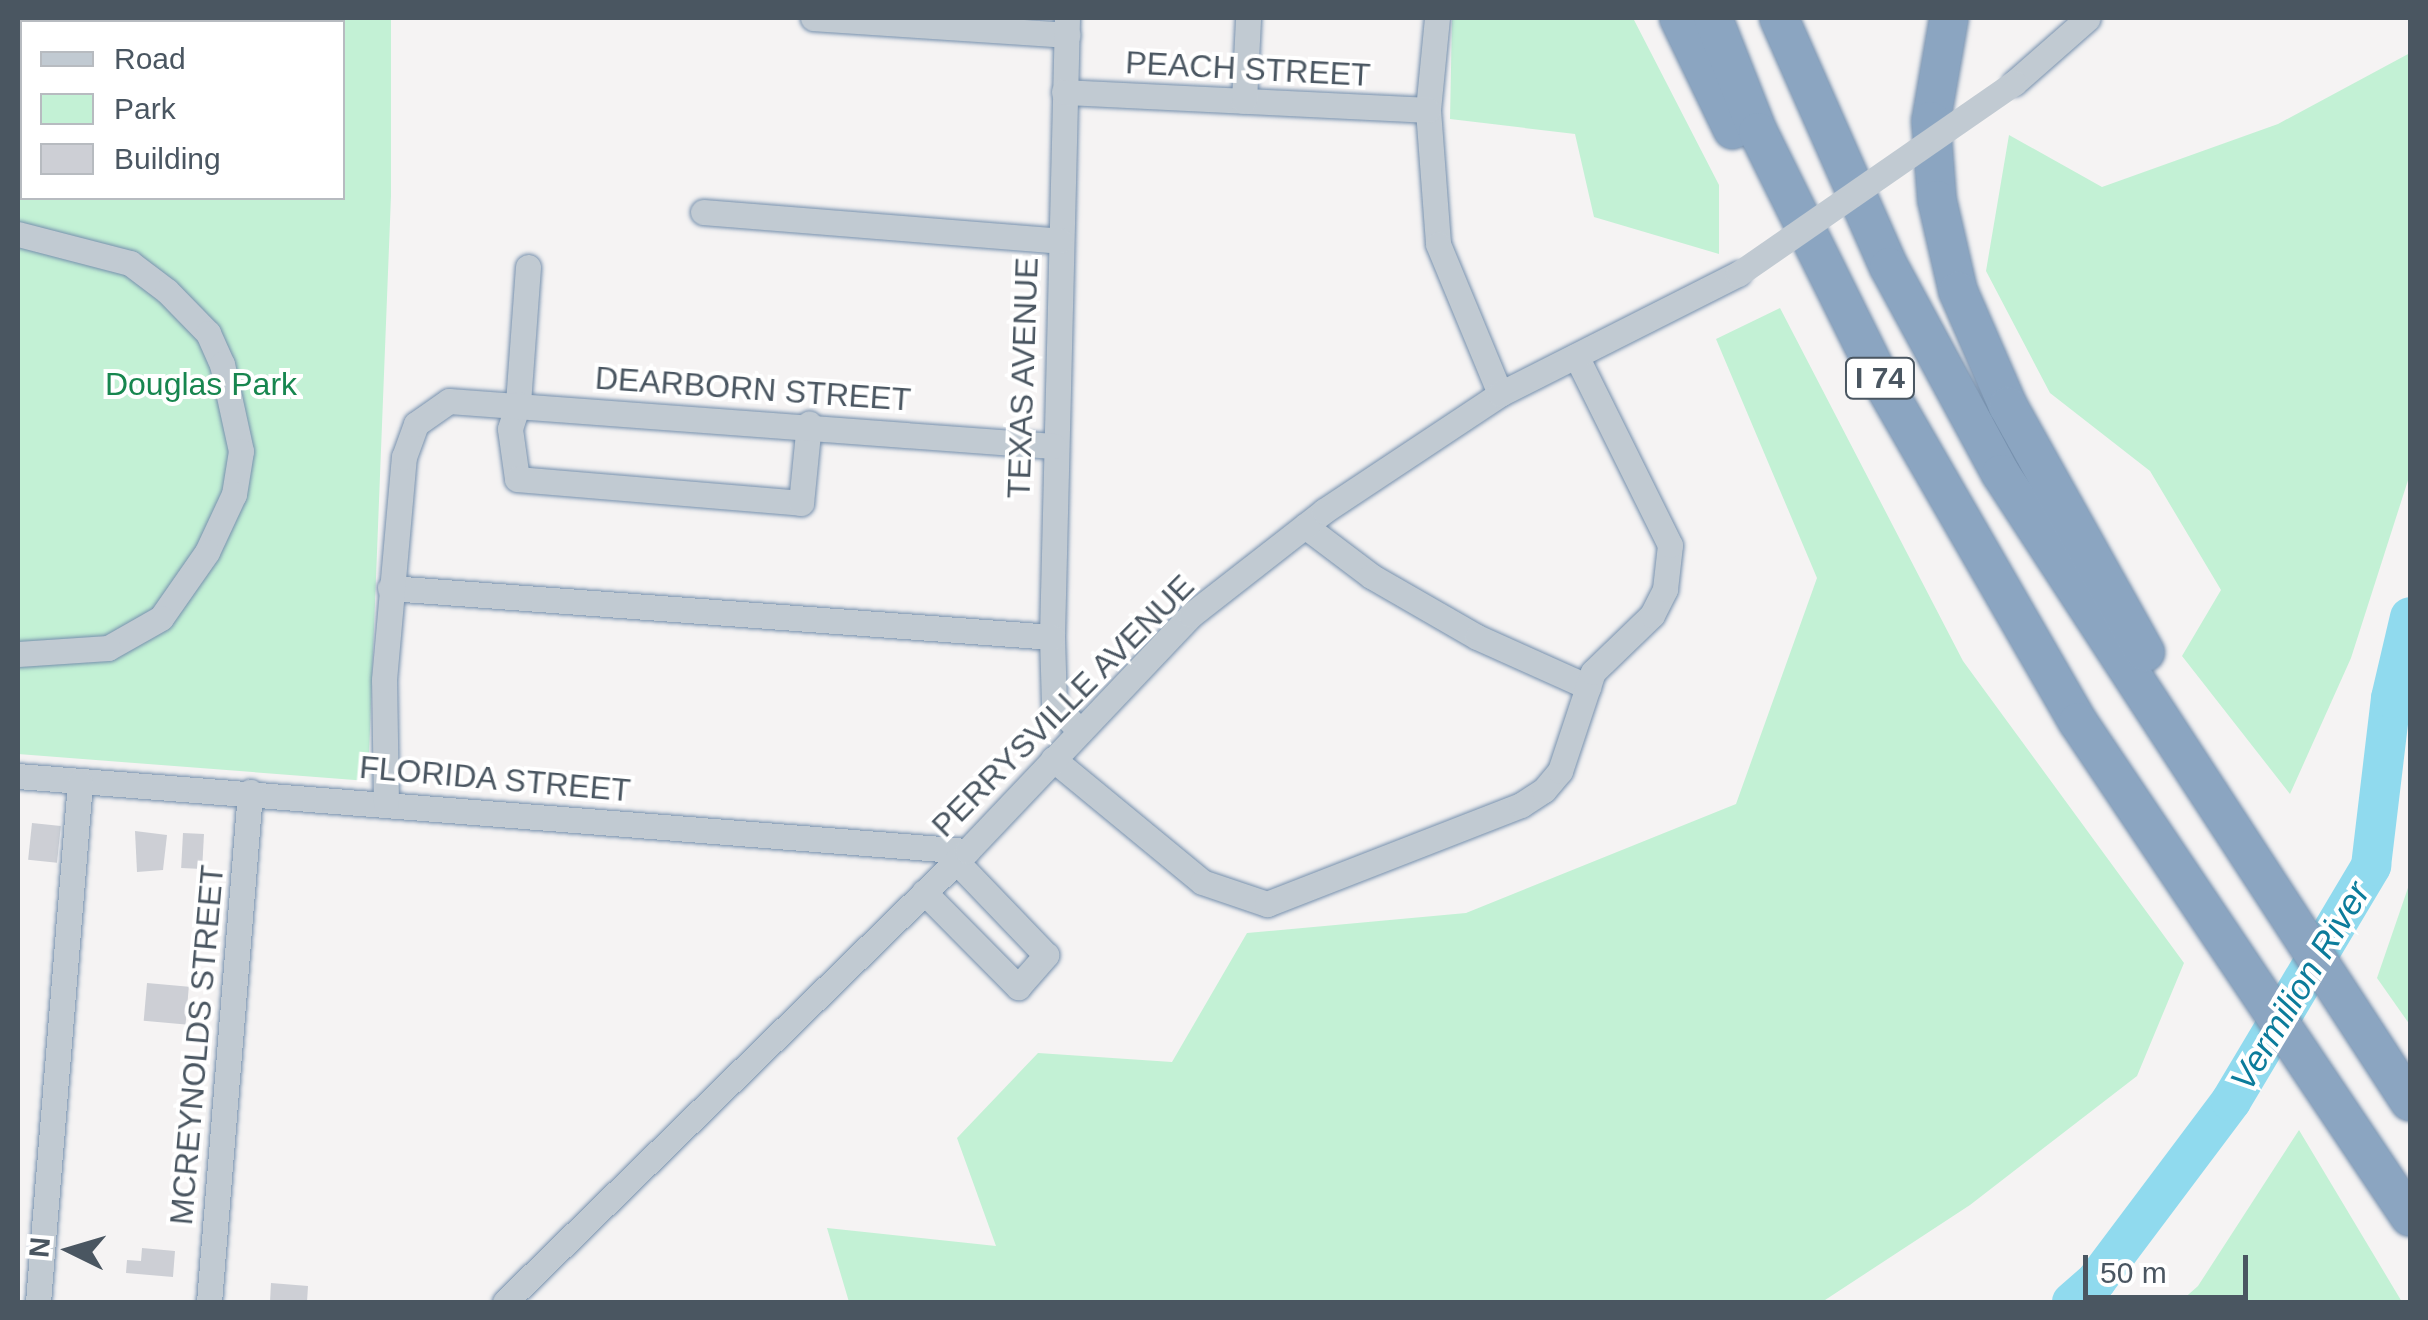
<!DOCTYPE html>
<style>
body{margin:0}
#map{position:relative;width:2428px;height:1320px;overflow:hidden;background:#f5f3f3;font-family:Arial,sans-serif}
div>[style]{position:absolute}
.green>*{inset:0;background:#c3f1d5}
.river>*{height:40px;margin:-20px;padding:0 20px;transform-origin:20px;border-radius:20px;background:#90daee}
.building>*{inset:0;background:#cdcfd5;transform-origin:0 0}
.roads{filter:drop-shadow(0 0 2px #7690ad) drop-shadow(0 0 2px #7690ad)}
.minor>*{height:25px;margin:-12.5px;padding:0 12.5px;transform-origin:12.5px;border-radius:12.5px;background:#c1cad2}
.highway>*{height:38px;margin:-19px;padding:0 19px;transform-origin:19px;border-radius:19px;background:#8ba5c1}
.minor-bridge>*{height:25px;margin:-12.5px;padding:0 12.5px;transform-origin:12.5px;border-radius:12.5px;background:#c1cad2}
span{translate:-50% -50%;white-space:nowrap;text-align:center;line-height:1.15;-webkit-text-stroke:8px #fff;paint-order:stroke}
.shield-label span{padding:2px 8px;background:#fff;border:2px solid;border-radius:8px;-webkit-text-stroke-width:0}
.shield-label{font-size:30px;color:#4a5661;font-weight:700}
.street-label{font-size:32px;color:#4a5661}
.park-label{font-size:32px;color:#17864f}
.water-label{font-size:35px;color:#0c7c9b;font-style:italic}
.frame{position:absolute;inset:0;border:20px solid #4a5661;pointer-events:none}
.legend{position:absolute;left:20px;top:20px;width:325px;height:180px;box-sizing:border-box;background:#fff;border:2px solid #b7bbc0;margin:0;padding:12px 18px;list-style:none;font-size:30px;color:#4a5661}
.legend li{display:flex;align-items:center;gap:20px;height:50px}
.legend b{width:50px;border:2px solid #b7bbc0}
.north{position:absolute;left:20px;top:1200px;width:100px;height:100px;-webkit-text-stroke:8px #fff;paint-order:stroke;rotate:275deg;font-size:28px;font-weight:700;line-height:40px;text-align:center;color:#4a5661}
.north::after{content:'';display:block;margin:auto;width:35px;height:45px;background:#4a5661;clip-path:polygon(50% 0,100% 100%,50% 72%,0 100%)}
.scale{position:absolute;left:2083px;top:1255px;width:165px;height:45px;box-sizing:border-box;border:5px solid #4a5661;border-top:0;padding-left:12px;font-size:30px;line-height:35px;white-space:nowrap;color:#4a5661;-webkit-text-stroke:8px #fff;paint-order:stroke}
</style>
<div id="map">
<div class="green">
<i style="clip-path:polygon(evenodd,18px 18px,391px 18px,391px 196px,368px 781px,18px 754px,18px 18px,22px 22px,342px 22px,342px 198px,22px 198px,22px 22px)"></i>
<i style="clip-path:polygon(1452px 18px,1633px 18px,1719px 185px,1719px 254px,1594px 217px,1575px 134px,1450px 119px)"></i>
<i style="clip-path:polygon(2410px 53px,2410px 474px,2351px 658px,2290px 794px,2182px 656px,2221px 590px,2150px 471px,2050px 393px,1986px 271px,2009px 135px,2102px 187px,2278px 124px)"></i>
<i style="clip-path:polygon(1780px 308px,1963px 661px,2184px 963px,2137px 1076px,1970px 1205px,1822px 1302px,849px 1302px,827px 1228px,996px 1246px,957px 1138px,1038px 1053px,1172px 1062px,1247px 933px,1466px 913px,1736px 804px,1817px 578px,1716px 339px)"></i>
<i style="clip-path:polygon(2410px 882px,2410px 1025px,2377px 978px)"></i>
<i style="clip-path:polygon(2299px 1130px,2402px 1302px,2180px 1302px,2198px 1286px)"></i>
</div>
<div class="river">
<i style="left:2072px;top:1302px;width:32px;rotate:-41deg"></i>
<i style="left:2096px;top:1281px;width:225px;rotate:-53.1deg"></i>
<i style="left:2231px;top:1101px;width:274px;rotate:-59.2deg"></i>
<i style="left:2371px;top:866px;width:169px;rotate:-83.2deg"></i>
<i style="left:2391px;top:698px;width:83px;rotate:-76.8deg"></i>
</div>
<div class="building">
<i style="left:32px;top:823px;width:29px;height:37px;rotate:6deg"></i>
<i style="clip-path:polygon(135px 831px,167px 835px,163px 870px,137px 872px)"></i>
<i style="left:183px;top:833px;width:21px;height:35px;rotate:3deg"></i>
<i style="left:147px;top:983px;width:42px;height:38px;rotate:5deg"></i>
<i style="clip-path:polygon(142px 1248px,175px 1251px,173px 1277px,126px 1273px,127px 1260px,141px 1261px)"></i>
<i style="clip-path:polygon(271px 1283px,308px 1286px,307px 1302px,270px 1302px)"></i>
</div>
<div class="roads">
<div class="minor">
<i style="left:813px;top:18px;width:255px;rotate:3.8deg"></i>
<i style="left:1067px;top:18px;width:619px;rotate:91.39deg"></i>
<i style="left:1052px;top:637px;width:67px;rotate:88.3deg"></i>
<i style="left:1054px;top:704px;width:36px;rotate:46deg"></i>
<i style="left:1437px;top:18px;width:92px;rotate:95.6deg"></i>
<i style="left:1428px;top:110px;width:134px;rotate:85.7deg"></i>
<i style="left:1438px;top:244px;width:162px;rotate:67.5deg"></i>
<i style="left:40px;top:22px;width:4px;rotate:-76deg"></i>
<i style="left:2014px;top:83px;width:98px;rotate:-41.3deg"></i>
<i style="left:18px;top:90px;width:16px;rotate:-75deg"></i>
<i style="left:1064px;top:92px;width:364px;rotate:2.8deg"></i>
<i style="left:1244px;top:101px;width:83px;rotate:-87.2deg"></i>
<i style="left:703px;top:212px;width:358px;rotate:4.6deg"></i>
<i style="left:18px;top:234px;width:116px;rotate:14.5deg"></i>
<i style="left:130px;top:263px;width:46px;rotate:37.1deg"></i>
<i style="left:167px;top:291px;width:59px;rotate:45.7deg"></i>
<i style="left:208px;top:333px;width:34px;rotate:66deg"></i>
<i style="left:222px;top:364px;width:89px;rotate:77.7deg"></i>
<i style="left:241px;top:451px;width:44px;rotate:99.2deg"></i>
<i style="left:234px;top:494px;width:64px;rotate:115deg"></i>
<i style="left:207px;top:552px;width:80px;rotate:124.9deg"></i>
<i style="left:161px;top:618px;width:61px;rotate:150.5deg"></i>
<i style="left:108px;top:648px;width:90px;rotate:176.2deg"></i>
<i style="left:528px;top:267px;width:137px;rotate:94.2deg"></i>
<i style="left:518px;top:404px;width:26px;rotate:108deg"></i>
<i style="left:510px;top:429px;width:50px;rotate:82deg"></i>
<i style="left:517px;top:479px;width:285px;rotate:4.8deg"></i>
<i style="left:801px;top:503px;width:80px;rotate:-84.3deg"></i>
<i style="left:1305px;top:526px;width:83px;rotate:37.1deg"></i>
<i style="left:1371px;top:576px;width:122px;rotate:29.9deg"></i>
<i style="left:1477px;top:637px;width:122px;rotate:24.2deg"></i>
<i style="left:390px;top:588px;width:664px;rotate:4.23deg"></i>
<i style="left:1053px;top:759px;width:193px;rotate:39.5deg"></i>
<i style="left:1202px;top:882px;width:69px;rotate:18.7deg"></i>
<i style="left:1267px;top:904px;width:273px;rotate:-21.3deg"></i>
<i style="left:1521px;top:805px;width:27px;rotate:-33deg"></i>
<i style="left:1544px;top:790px;width:25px;rotate:-50deg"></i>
<i style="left:1560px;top:771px;width:104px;rotate:-71.6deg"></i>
<i style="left:1593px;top:672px;width:82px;rotate:-44deg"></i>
<i style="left:1652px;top:615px;width:29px;rotate:-63deg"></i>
<i style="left:1665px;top:589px;width:44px;rotate:-83.5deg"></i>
<i style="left:1670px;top:545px;width:211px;rotate:-116.4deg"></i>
<i style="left:18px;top:776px;width:952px;rotate:4.52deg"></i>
<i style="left:386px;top:803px;width:123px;rotate:-90.9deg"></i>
<i style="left:384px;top:680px;width:224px;rotate:-84.9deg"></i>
<i style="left:404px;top:457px;width:35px;rotate:-70deg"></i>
<i style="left:416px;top:424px;width:40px;rotate:-34.9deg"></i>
<i style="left:449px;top:401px;width:606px;rotate:4.26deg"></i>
<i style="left:924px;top:892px;width:134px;rotate:45.3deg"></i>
<i style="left:1018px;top:987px;width:43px;rotate:-48.8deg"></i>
<i style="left:1046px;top:955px;width:130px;rotate:-133.8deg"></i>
<i style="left:38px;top:1302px;width:522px;rotate:-85.38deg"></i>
<i style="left:209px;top:1302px;width:512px;rotate:-85.4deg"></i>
<i style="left:505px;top:1302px;width:646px;rotate:-44.31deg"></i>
<i style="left:967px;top:851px;width:325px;rotate:-46.5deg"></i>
<i style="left:1191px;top:615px;width:169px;rotate:-38deg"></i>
<i style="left:1324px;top:511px;width:211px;rotate:-33.6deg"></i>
<i style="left:1500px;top:394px;width:267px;rotate:-26.8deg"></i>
</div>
<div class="highway">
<i style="left:1679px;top:18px;width:124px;rotate:64.3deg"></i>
<i style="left:1713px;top:18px;width:123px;rotate:68.5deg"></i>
<i style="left:1758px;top:132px;width:267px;rotate:63.7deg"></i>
<i style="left:1876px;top:371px;width:405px;rotate:60.1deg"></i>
<i style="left:2078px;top:722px;width:596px;rotate:56.15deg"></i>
<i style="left:1779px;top:18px;width:272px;rotate:66.2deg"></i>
<i style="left:1889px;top:267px;width:235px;rotate:61.6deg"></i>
<i style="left:2001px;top:474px;width:749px;rotate:56.92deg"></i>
<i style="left:1949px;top:18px;width:105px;rotate:99.9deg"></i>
<i style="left:1931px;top:121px;width:79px;rotate:85.7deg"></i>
<i style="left:1937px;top:200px;width:93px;rotate:77deg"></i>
<i style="left:1958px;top:291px;width:125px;rotate:66.5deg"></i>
<i style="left:2008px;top:406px;width:282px;rotate:60.9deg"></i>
</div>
</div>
<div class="minor-bridge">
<i style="left:1738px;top:274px;width:336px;rotate:-34.7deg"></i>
</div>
<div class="shield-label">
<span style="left:1880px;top:378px">I 74</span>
</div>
<div class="street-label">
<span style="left:1248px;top:69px;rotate:3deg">PEACH STREET</span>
<span style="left:1023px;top:378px;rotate:-88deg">TEXAS AVENUE</span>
<span style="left:753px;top:389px;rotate:4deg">DEARBORN STREET</span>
<span style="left:1063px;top:706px;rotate:-45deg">PERRYSVILLE AVENUE</span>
<span style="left:495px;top:779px;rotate:5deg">FLORIDA STREET</span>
<span style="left:197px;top:1045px;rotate:-85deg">MCREYNOLDS STREET</span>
</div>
<div class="park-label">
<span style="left:201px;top:384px">Douglas Park</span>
</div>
<div class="water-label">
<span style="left:2300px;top:986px;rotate:-59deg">Vermilion River</span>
</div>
<div class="frame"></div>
<ul class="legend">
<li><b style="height:12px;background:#c1cad2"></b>Road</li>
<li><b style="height:28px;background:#c3f1d5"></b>Park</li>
<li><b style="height:28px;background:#cdcfd5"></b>Building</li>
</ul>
<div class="north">N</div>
<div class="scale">50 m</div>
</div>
